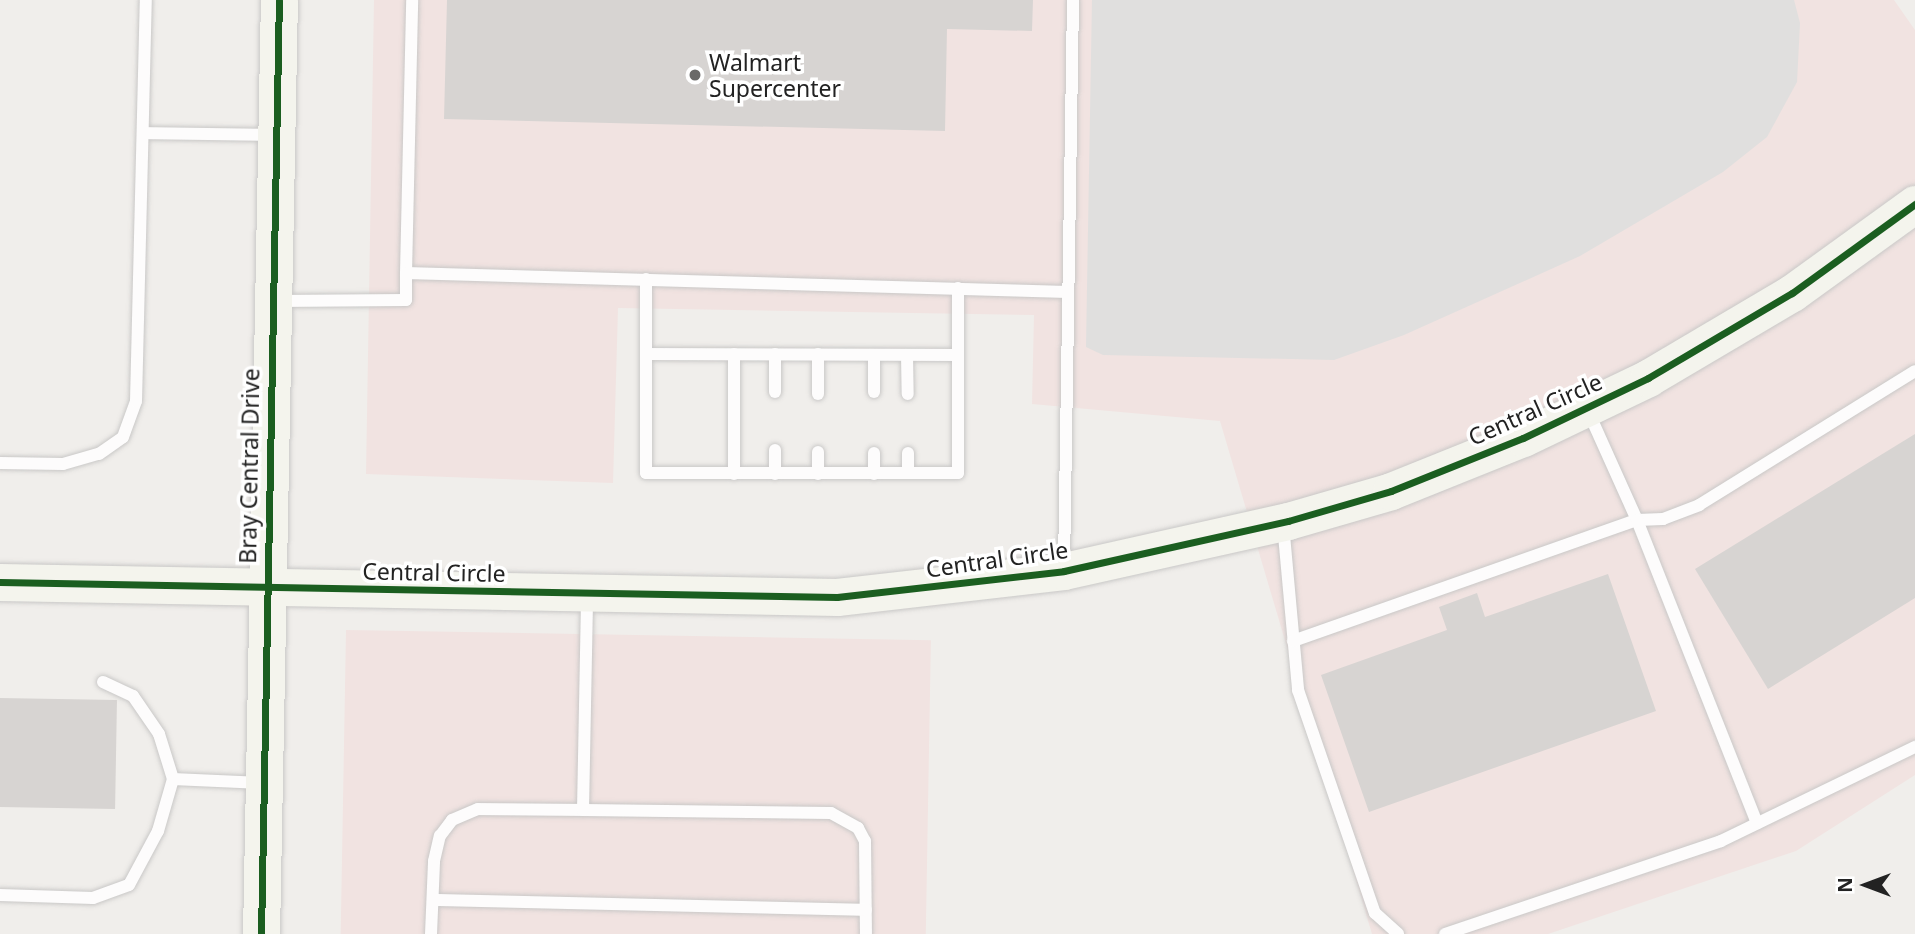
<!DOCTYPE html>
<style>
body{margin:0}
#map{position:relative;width:1915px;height:934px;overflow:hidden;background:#f0eeeb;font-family:"Noto Sans",sans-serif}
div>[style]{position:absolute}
.commercial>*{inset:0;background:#f1e3e1;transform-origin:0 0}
.parking>*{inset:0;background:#e0dfde}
.building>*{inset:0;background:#d7d4d2;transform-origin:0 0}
.roads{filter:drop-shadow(0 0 2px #c9c8c7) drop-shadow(0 0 2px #c9c8c7)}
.lane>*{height:12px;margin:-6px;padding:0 6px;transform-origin:6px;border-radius:6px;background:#fdfcfc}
.secondary>*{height:37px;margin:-18.5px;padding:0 18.5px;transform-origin:18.5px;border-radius:18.5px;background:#f4f4ed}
.cycleway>*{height:7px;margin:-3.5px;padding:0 3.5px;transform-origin:3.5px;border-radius:3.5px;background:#1b5e20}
.dots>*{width:19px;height:19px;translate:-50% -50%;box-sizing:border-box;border:4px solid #fff;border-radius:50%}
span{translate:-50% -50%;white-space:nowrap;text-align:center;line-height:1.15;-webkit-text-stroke:7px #fff;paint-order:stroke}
.poi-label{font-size:23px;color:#222}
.left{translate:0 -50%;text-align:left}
.street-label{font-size:23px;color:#222}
.north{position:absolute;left:1831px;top:850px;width:70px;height:70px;-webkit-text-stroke:5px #fff;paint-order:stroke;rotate:270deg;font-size:19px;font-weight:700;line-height:28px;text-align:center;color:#222}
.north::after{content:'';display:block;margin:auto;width:24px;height:32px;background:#222;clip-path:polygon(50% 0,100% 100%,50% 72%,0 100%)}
</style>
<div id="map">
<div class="commercial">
<i style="clip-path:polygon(374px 0,1894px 0,1915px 30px,1915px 775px,1796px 851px,1548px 934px,1372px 934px,1220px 421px,1032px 404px,1034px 315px,618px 308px,613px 483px,366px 474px)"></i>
<i style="left:346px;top:630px;width:585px;height:304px;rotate:1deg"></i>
</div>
<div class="parking">
<i style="clip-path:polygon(1092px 0,1794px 0,1800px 23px,1797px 82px,1767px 137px,1723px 172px,1580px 256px,1404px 335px,1334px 360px,1103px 355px,1086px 347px)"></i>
</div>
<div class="building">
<i style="clip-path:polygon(447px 0,1033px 0,1032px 31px,947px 29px,945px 131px,444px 119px)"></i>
<i style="clip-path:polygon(1915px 434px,1915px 598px,1768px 689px,1695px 569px)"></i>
<i style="clip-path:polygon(1608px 574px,1656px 711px,1369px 812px,1321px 675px,1447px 630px,1439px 607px,1477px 593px,1485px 617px)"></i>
<i style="left:0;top:698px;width:117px;height:109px;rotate:1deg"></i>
</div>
<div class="roads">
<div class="lane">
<i style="left:143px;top:133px;width:129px;rotate:0.9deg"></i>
<i style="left:406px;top:273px;width:273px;rotate:-88.7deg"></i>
<i style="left:646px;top:279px;width:194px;rotate:90deg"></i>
<i style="left:646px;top:473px;width:312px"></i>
<i style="left:958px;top:473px;width:185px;rotate:-90deg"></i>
<i style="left:276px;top:301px;width:130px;rotate:-0.4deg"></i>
<i style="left:406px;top:300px;width:27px;rotate:-90deg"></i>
<i style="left:406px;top:273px;width:662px;rotate:1.64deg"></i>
<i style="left:646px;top:354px;width:312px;rotate:0.2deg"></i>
<i style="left:734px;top:354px;width:120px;rotate:90deg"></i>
<i style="left:775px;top:354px;width:38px;rotate:90deg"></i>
<i style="left:818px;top:354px;width:40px;rotate:90deg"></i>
<i style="left:874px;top:355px;width:37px;rotate:90deg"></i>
<i style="left:907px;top:355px;width:39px;rotate:89deg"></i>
<i style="left:1588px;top:411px;width:120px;rotate:65.8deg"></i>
<i style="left:1637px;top:520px;width:26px;rotate:-2deg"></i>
<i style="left:1663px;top:519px;width:39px;rotate:-21deg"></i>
<i style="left:1699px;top:505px;width:254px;rotate:-31.8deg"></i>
<i style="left:775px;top:450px;width:24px;rotate:90deg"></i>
<i style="left:818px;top:452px;width:22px;rotate:90deg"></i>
<i style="left:874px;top:453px;width:21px;rotate:90deg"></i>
<i style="left:908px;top:453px;width:20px;rotate:90deg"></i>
<i style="left:0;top:463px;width:63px;rotate:0.9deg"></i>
<i style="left:63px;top:464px;width:37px;rotate:-16deg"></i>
<i style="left:99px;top:454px;width:29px;rotate:-35deg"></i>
<i style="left:123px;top:437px;width:38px;rotate:-70deg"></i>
<i style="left:136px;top:401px;width:401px;rotate:-88.6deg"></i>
<i style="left:1283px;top:524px;width:167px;rotate:84.8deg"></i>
<i style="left:1298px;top:690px;width:236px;rotate:71deg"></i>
<i style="left:1375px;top:913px;width:31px;rotate:42deg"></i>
<i style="left:1064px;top:567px;width:567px;rotate:-89.09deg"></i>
<i style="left:1293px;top:641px;width:365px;rotate:-19.4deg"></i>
<i style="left:1637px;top:520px;width:326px;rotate:68.4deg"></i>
<i style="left:103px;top:682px;width:33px;rotate:25deg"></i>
<i style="left:133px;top:696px;width:46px;rotate:55.6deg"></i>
<i style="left:159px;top:734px;width:47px;rotate:72.7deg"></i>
<i style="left:583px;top:810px;width:248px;rotate:0.7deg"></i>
<i style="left:831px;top:813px;width:31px;rotate:29deg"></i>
<i style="left:858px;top:828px;width:15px;rotate:62deg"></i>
<i style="left:865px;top:841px;width:93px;rotate:89.4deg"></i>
<i style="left:0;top:895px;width:93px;rotate:1.8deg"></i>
<i style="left:93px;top:898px;width:38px;rotate:-20deg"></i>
<i style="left:129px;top:885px;width:61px;rotate:-61.8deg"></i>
<i style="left:158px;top:831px;width:54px;rotate:-73.9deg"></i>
<i style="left:173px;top:779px;width:89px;rotate:2.6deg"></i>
<i style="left:433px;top:900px;width:433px;rotate:1.3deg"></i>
<i style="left:431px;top:934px;width:73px;rotate:-87.6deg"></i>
<i style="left:434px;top:861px;width:26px;rotate:-77deg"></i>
<i style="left:440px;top:836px;width:20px;rotate:-53deg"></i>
<i style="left:452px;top:820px;width:28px;rotate:-23deg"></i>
<i style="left:478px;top:809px;width:105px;rotate:0.5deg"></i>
<i style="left:583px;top:810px;width:216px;rotate:-88.9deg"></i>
<i style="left:1445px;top:934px;width:291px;rotate:-18.6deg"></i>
<i style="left:1721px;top:841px;width:216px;rotate:-25.9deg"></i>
</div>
<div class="secondary">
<i style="left:0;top:582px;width:837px;rotate:1.03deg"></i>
<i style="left:837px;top:597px;width:228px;rotate:-6.5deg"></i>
<i style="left:1064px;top:571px;width:230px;rotate:-12.6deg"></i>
<i style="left:1288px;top:521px;width:107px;rotate:-16.2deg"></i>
<i style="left:1391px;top:491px;width:142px;rotate:-21.9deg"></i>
<i style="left:1523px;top:438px;width:139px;rotate:-25.6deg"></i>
<i style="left:1648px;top:378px;width:167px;rotate:-30.6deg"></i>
<i style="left:1792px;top:293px;width:152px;rotate:-35.9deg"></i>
<i style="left:261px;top:934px;width:934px;rotate:-88.9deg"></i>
</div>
</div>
<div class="cycleway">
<i style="left:0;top:582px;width:837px;rotate:1.03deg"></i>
<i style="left:837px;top:597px;width:228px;rotate:-6.5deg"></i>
<i style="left:1064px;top:571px;width:230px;rotate:-12.6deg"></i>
<i style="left:1288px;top:521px;width:107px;rotate:-16.2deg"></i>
<i style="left:1391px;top:491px;width:142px;rotate:-21.9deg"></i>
<i style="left:1523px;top:438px;width:139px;rotate:-25.6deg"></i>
<i style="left:1648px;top:378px;width:167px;rotate:-30.6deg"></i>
<i style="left:1792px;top:293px;width:152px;rotate:-35.9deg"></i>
<i style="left:261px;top:934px;width:934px;rotate:-88.9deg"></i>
</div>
<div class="dots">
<i style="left:695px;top:75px;background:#6a6968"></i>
</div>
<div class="poi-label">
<span class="left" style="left:709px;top:75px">Walmart<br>Supercenter</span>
</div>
<div class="street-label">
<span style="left:1535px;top:409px;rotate:-24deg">Central Circle</span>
<span style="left:249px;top:466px;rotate:-89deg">Bray Central Drive</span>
<span style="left:997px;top:559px;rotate:-8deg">Central Circle</span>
<span style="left:434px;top:572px;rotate:1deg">Central Circle</span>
</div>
<div class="north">N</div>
</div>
